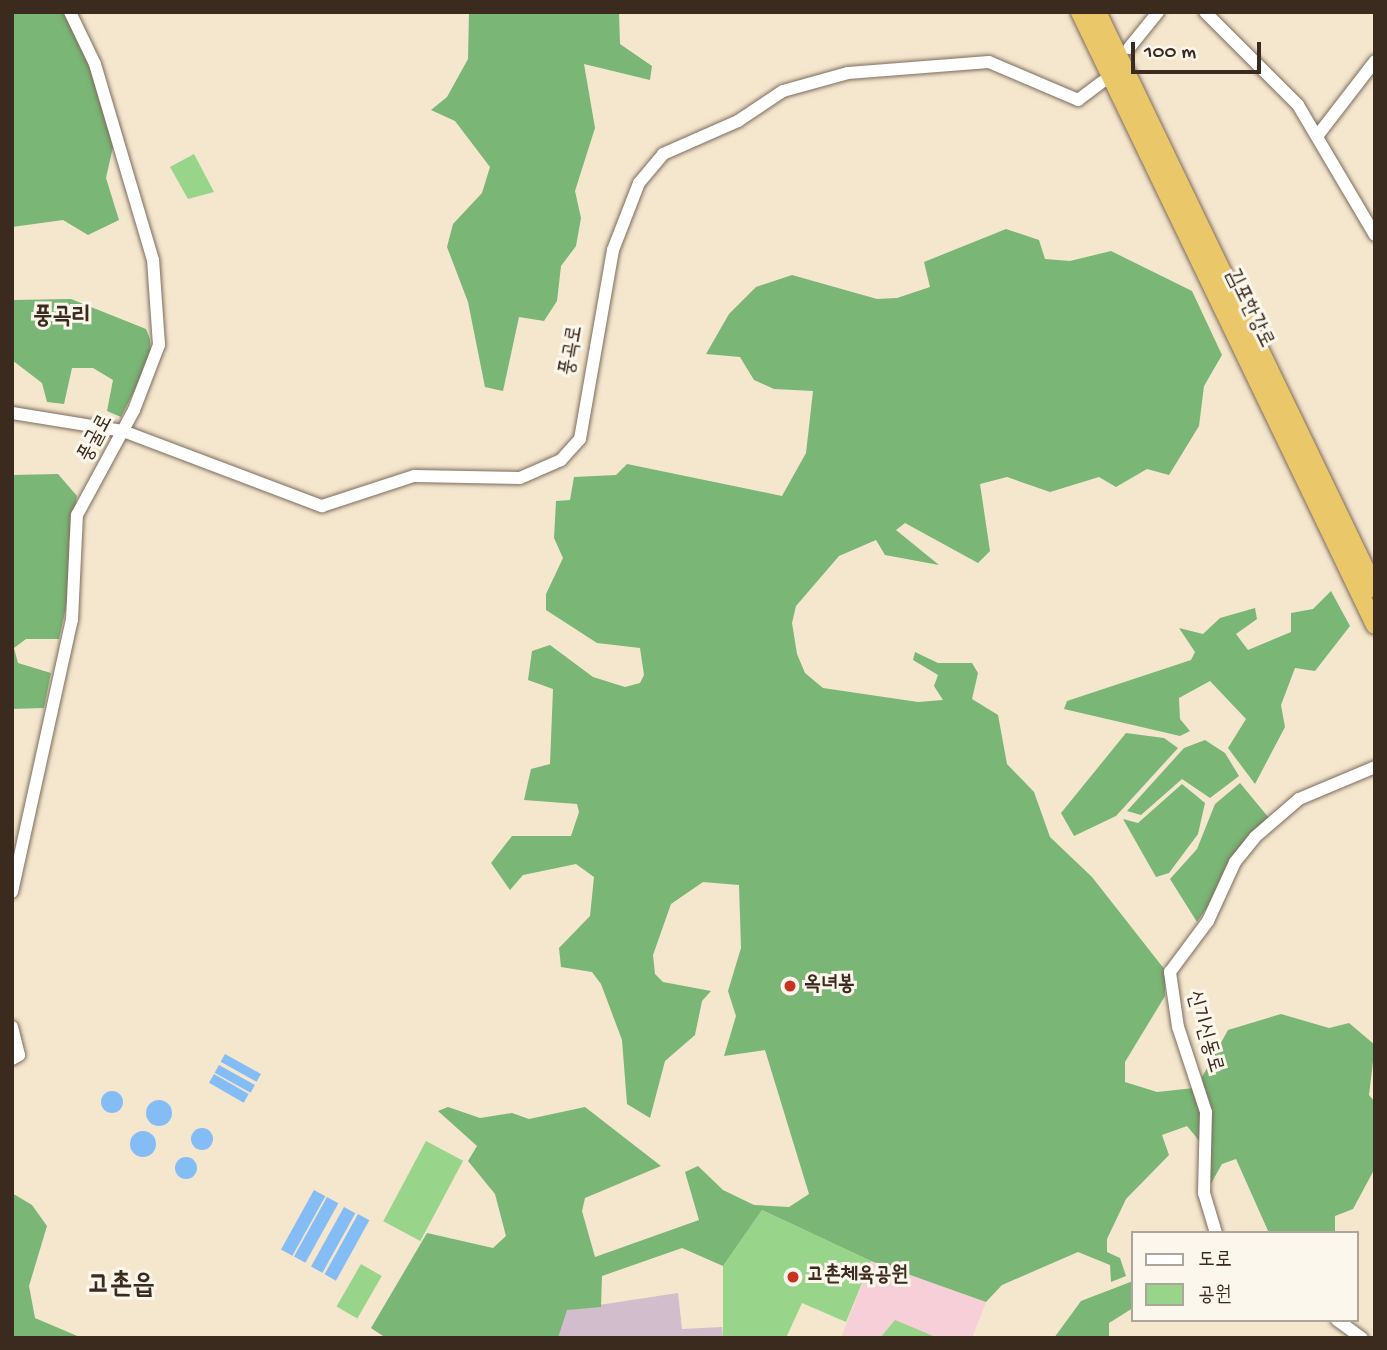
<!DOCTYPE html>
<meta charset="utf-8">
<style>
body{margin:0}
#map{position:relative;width:1387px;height:1350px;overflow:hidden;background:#f5e6ce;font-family:"Gochi Hand","Poor Story",sans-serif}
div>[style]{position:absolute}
.built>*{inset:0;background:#f6cfd9}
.industrial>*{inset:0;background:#d1bdcb}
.green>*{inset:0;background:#98d58a;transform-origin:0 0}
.forest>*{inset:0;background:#7ab676}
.water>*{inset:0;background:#84bdf5;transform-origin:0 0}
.round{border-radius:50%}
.roads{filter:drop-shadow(0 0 2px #7c6c5c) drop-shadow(0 0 2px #7c6c5c)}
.minor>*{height:12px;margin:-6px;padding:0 6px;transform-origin:6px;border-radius:6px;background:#fff}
.highway>*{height:18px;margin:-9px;padding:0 9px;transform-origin:9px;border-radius:9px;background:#eac769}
.dots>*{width:19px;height:19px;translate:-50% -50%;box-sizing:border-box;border:4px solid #fbf7ec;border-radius:50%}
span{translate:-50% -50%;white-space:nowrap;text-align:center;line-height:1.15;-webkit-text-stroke:6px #fbf7ec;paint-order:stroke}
.street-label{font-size:21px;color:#3b2a1e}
.poi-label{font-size:21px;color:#3b2a1e;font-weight:700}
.left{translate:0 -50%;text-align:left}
.quarter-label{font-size:24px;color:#3b2a1e;font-weight:700}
.district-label{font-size:28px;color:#3b2a1e;font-weight:700}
.frame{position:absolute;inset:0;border:14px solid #3b2a1e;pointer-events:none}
.legend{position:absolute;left:1131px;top:1231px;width:228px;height:91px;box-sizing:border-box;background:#fbf7ec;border:2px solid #aea59a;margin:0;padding:9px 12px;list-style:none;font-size:21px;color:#3b2a1e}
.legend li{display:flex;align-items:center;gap:14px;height:35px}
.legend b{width:35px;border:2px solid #aea59a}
.scale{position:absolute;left:1131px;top:42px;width:130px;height:32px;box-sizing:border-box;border:4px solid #3b2a1e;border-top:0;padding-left:9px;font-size:21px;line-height:24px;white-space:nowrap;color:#3b2a1e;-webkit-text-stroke:5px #fbf7ec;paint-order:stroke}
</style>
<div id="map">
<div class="built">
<i style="clip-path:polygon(871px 1261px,986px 1302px,972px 1338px,841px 1338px)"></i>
</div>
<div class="industrial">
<i style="clip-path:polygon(678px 1293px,682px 1329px,722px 1327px,723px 1338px,558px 1338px,566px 1310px)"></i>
</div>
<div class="green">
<i style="clip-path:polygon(194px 154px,214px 192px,188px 199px,170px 167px)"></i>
<i style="left:426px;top:1141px;width:42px;height:91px;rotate:28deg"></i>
<i style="clip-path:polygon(762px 1210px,871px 1261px,846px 1322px,802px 1303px,786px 1338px,723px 1338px,723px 1266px)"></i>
<i style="left:361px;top:1264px;width:24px;height:49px;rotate:30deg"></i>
<i style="clip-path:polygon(895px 1320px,938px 1338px,880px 1338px)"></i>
</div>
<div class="forest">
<i style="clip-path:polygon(12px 12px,65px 12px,92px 65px,115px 138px,106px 178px,119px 220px,88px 235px,63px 220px,12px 227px)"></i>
<i style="clip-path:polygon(469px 12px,619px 12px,620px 44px,652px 66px,650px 80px,584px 64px,595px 128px,575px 191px,581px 218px,576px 246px,561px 266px,557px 301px,544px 321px,519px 317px,503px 391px,485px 387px,468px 302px,447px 247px,453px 224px,482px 193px,490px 167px,455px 121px,431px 110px,447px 97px,468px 59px)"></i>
<i style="clip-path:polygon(1006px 229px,1039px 240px,1045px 259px,1070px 261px,1111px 251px,1192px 291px,1222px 355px,1204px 386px,1199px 426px,1169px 475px,1147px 469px,1116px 487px,1099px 477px,1050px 492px,1007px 477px,980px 484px,990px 551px,978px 563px,905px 523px,896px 530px,939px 565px,885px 555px,876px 540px,839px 556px,796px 606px,792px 623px,797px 654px,805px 673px,823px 688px,918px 702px,943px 700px,934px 686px,938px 675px,913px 660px,915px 652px,938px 663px,972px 663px,978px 673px,972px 699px,998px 715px,1007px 764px,1034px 792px,1050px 837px,1092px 877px,1165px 970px,1165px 996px,1125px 1062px,1125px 1082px,1157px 1092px,1194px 1088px,1201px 1105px,1201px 1143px,1187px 1126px,1162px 1135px,1169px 1155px,1126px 1199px,1107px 1239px,1107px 1252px,1120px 1258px,1126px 1276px,1111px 1282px,1110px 1265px,1078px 1252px,1002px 1285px,986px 1302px,871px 1261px,762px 1210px,723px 1266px,682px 1248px,602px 1276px,601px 1307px,567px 1310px,558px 1338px,386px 1338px,371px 1328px,427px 1233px,493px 1248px,506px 1236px,495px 1194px,468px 1161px,477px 1146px,438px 1111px,448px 1107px,480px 1118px,512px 1113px,529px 1119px,585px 1107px,661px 1166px,585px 1198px,582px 1211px,595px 1257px,699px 1220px,685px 1172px,698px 1166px,723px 1190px,754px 1205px,789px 1207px,809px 1194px,765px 1050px,724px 1056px,736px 1016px,728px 991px,741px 948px,739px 885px,703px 882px,671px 904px,653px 955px,655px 974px,663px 982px,711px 991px,702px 1001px,695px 1035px,665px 1061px,650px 1118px,627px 1104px,622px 1040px,601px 984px,592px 972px,561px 967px,559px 948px,590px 916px,594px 877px,576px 864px,523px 875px,510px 890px,491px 863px,512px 836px,571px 836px,579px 812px,577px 804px,524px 800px,531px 769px,550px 764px,553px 689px,528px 680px,532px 651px,550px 645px,593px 677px,625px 687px,640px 683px,644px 675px,640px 648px,597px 643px,546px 610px,546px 594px,563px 558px,554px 538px,556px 501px,570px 500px,574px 477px,616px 475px,627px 464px,782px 496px,806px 453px,813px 391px,774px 389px,754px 380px,740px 357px,706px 354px,729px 314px,756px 287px,792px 275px,877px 299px,897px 298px,930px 287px,924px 262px)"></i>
<i style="clip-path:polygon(71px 299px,146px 329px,150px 339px,151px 358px,121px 417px,107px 411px,113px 380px,93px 368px,72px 368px,64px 404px,47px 402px,42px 383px,12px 360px,12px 300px)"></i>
<i style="clip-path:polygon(58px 474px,77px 496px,69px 540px,71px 585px,59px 639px,26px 639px,14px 648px,18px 663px,51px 673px,44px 708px,12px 709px,12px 475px)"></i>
<i style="clip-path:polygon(1331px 591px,1350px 626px,1315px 671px,1295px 668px,1281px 705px,1285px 727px,1255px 784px,1228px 748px,1246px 719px,1210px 681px,1179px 698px,1180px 719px,1190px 731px,1180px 736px,1064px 709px,1067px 701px,1191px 660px,1195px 652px,1179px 628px,1203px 634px,1220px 618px,1255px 608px,1257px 619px,1236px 634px,1248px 650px,1291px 632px,1291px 613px,1313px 609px)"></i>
<i style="clip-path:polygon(1126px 733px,1164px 738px,1178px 748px,1116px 816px,1074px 836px,1061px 813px)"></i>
<i style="clip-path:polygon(1205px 740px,1225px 753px,1239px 776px,1210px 798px,1182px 779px,1141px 815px,1127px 811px,1184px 748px)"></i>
<i style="clip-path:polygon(1240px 783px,1269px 818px,1197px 922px,1170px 879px,1197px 849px,1215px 804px)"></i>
<i style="clip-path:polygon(1182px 784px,1205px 803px,1198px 834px,1169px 873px,1156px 877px,1123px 819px,1138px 823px)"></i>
<i style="clip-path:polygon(1281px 1014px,1329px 1028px,1349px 1023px,1375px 1045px,1369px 1095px,1375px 1102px,1375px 1168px,1353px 1209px,1335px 1216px,1335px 1233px,1269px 1233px,1236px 1159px,1222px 1164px,1209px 1187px,1202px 1077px,1228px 1030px)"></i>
<i style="clip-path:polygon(12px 1193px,32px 1205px,47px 1226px,29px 1286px,35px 1318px,82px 1338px,12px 1338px)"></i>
<i style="clip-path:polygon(1133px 1281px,1133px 1308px,1109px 1323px,1109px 1338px,1054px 1338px,1081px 1301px)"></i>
</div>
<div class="water">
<i style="left:225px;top:1054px;width:41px;height:9px;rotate:29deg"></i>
<i style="left:219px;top:1065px;width:41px;height:9px;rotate:29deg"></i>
<i style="left:214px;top:1074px;width:40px;height:10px;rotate:30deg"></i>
<i class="round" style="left:101px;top:1091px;width:22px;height:22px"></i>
<i class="round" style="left:146px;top:1100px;width:26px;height:26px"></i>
<i class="round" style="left:191px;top:1128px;width:22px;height:22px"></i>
<i class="round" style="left:130px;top:1131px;width:26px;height:26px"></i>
<i class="round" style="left:175px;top:1157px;width:22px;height:22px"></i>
<i style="left:314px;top:1190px;width:13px;height:68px;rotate:29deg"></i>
<i style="left:327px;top:1197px;width:13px;height:68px;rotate:29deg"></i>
<i style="left:344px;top:1207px;width:13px;height:68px;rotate:29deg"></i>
<i style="left:358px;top:1214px;width:13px;height:69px;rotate:29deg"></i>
</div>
<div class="roads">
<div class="minor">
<i style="left:1205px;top:12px;width:132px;rotate:45deg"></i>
<i style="left:1298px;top:105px;width:151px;rotate:59.4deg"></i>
<i style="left:1129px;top:48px;width:46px;rotate:-51.1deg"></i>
<i style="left:1318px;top:135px;width:93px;rotate:-52.4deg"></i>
<i style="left:12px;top:413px;width:112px;rotate:9.2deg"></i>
<i style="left:123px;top:431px;width:213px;rotate:20.7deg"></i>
<i style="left:322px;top:506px;width:97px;rotate:-18.1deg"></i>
<i style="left:414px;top:476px;width:106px;rotate:1.1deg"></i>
<i style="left:520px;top:478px;width:45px;rotate:-23.7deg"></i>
<i style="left:561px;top:460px;width:28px;rotate:-48deg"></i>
<i style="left:580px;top:439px;width:192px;rotate:-80.1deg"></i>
<i style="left:613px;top:250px;width:72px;rotate:-68.8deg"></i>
<i style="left:639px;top:183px;width:38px;rotate:-50deg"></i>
<i style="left:663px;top:154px;width:82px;rotate:-23.7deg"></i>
<i style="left:738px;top:121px;width:54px;rotate:-33.7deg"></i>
<i style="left:783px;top:91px;width:67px;rotate:-15.5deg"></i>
<i style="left:848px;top:73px;width:141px;rotate:-4.5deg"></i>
<i style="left:989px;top:62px;width:97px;rotate:23.1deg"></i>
<i style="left:1078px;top:100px;width:30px;rotate:-37deg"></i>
<i style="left:12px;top:892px;width:279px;rotate:-77.6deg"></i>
<i style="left:72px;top:620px;width:105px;rotate:-87.3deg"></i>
<i style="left:77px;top:515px;width:119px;rotate:-61.5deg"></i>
<i style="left:134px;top:410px;width:70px;rotate:-69deg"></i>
<i style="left:159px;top:345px;width:85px;rotate:-94deg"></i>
<i style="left:153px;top:260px;width:204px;rotate:-106.5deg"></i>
<i style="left:95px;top:64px;width:58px;rotate:-115.7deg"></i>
<i style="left:12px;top:1027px;width:29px;rotate:76deg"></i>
<i style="left:19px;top:1055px;width:8px;rotate:150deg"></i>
<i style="left:1216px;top:1233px;width:42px;rotate:-106.7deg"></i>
<i style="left:1204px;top:1193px;width:81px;rotate:-88.6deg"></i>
<i style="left:1206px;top:1112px;width:89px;rotate:-108.2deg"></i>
<i style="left:1178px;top:1027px;width:56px;rotate:-98.3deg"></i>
<i style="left:1170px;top:972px;width:64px;rotate:-53.3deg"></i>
<i style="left:1208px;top:921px;width:65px;rotate:-65.4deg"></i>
<i style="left:1235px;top:862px;width:32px;rotate:-51deg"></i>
<i style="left:1255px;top:837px;width:58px;rotate:-40.8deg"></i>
<i style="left:1299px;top:799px;width:82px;rotate:-22.8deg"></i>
<i style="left:1337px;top:1320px;width:31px;rotate:36deg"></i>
</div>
<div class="highway">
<i style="left:1080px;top:12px;width:680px;rotate:64.3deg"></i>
<i style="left:1097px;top:12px;width:640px;rotate:64.28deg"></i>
</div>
</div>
<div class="dots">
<i style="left:790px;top:986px;background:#c8321e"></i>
<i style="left:793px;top:1277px;background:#c8321e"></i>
</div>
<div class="street-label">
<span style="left:1248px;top:309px;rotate:64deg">김포한강로</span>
<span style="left:573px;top:351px;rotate:-80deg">풍곡로</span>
<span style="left:97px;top:439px;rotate:-62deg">풍굴로</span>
<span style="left:1203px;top:1032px;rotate:74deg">신기신동로</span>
</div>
<div class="poi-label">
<span class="left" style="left:804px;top:986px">옥녀봉</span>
<span class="left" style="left:807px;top:1277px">고촌체육공원</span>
</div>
<div class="quarter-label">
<span style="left:62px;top:318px">풍곡리</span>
</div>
<div class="district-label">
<span style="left:121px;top:1287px">고촌읍</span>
</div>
<div class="frame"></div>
<ul class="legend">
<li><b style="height:9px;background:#fff"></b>도로</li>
<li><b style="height:19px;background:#98d58a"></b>공원</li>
</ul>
<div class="scale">100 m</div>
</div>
